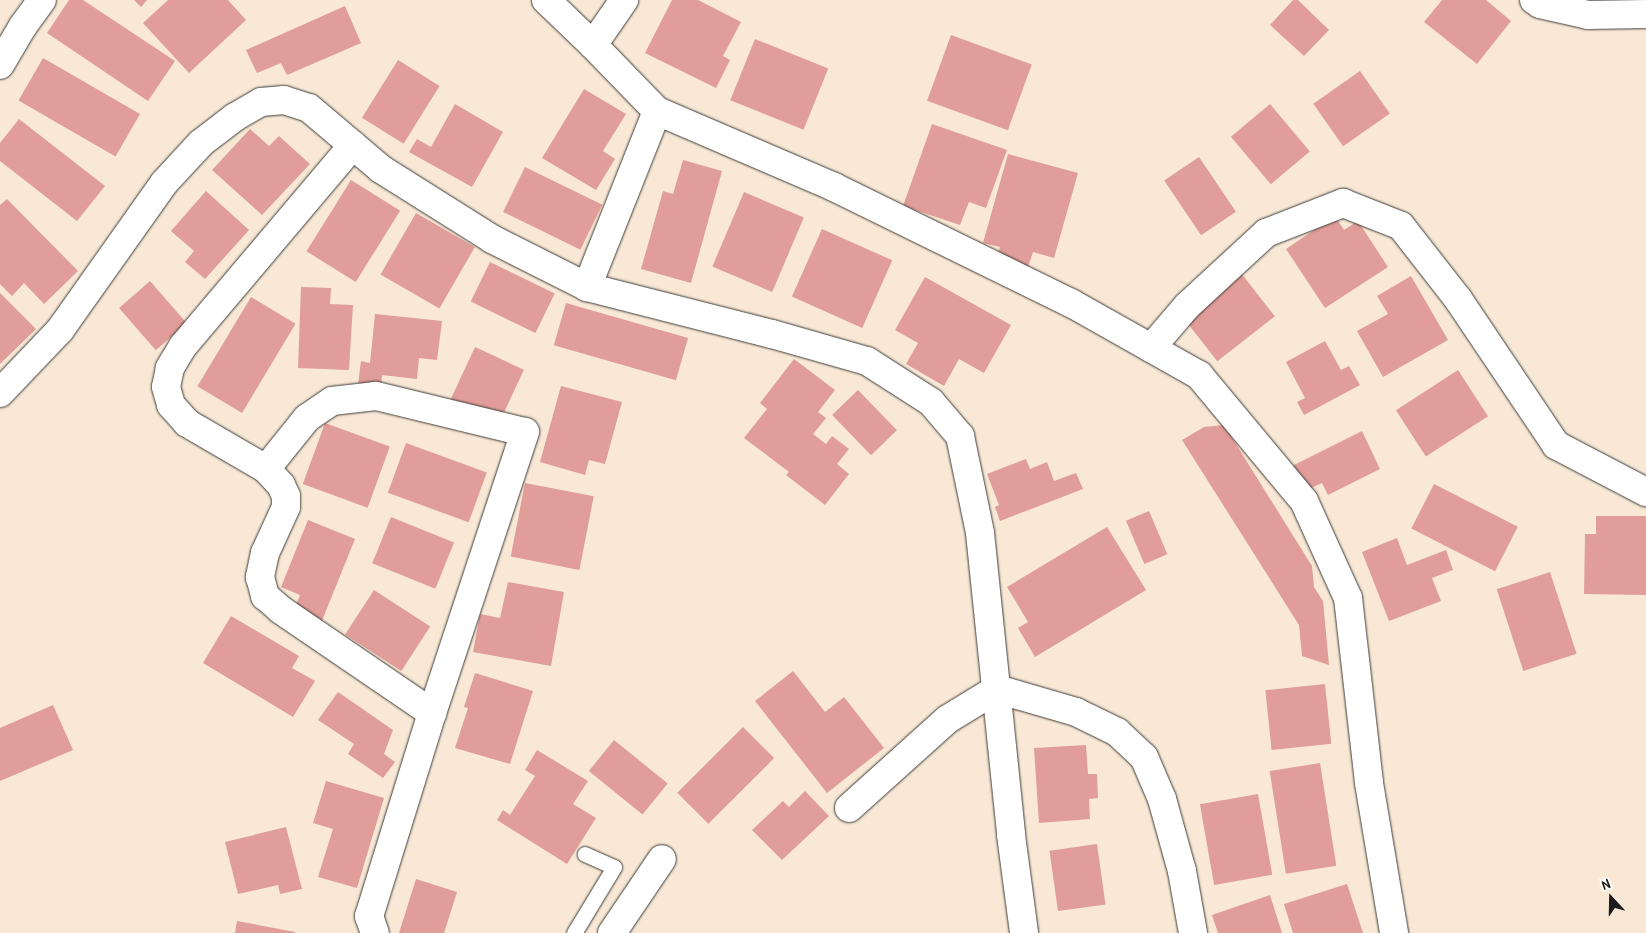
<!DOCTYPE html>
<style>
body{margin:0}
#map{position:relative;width:1646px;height:933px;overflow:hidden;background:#f8e8d5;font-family:"Patrick Hand",sans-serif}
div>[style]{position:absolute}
.building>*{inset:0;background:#e19d99;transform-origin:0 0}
.roads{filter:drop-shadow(0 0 1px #3d3b38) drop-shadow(0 0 1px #3d3b38)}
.service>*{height:15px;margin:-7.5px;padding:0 7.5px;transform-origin:7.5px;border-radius:7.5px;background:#fff}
.minor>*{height:28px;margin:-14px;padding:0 14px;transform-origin:14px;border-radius:14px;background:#fff}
span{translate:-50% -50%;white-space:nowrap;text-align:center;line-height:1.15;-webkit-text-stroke:5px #fdfcf7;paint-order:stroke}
.north{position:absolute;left:1586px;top:873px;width:50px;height:50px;-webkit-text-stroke:4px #fdfcf7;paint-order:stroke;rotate:339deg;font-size:14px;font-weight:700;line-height:20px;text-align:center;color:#1c1c1c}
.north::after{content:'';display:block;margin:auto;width:18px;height:22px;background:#1c1c1c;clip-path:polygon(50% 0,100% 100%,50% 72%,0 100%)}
</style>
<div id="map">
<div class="building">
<i style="clip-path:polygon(69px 0,83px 0,175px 61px,148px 101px,47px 33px)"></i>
<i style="clip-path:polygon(134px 0,147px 0,141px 7px)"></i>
<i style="clip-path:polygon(168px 0,228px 0,246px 20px,189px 73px,143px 23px)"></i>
<i style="clip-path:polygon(672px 0,698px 0,741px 22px,723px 56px,730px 60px,716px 88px,645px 53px)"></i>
<i style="clip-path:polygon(1293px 0,1298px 0,1329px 30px,1304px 56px,1270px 25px)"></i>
<i style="clip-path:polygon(1442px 0,1486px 0,1511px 21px,1477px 64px,1424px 22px)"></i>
<i style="clip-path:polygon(345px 6px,361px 43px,287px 75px,281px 63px,257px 73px,246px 50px)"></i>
<i style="left:951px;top:35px;width:86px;height:70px;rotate:20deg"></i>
<i style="left:755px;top:39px;width:79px;height:66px;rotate:22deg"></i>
<i style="left:43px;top:58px;width:112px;height:49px;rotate:30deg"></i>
<i style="left:398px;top:60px;width:49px;height:68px;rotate:32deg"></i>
<i style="left:1360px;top:71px;width:52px;height:57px;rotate:55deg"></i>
<i style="clip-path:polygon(584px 89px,626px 114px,603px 151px,615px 159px,596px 190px,542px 158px)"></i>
<i style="clip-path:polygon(455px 104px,503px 132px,472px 187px,409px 152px,417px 139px,431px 147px)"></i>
<i style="left:1270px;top:104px;width:62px;height:51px;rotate:50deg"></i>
<i style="clip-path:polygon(19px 119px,105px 186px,77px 221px,0 161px,0 143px)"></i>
<i style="clip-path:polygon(932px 124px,1007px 150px,986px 208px,969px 202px,960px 225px,903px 206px)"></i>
<i style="clip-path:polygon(250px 129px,269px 146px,279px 136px,310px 164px,262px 215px,212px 170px)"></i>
<i style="clip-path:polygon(1008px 154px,1078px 173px,1054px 258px,1033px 252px,1028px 267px,997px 258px,1000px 247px,983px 243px)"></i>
<i style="left:1199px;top:157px;width:66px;height:42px;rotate:56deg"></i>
<i style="clip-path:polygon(683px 160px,722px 171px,691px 283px,641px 269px,663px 191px,673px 194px)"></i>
<i style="left:525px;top:167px;width:86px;height:50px;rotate:26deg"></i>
<i style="left:351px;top:180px;width:58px;height:84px;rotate:32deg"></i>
<i style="clip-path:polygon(206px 191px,249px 230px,205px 279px,185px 262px,194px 251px,171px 231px)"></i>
<i style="left:744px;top:192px;width:65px;height:81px;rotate:23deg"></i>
<i style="clip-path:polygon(7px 199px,78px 271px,44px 304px,24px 283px,12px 296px,0 284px,0 205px)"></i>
<i style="left:416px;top:213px;width:68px;height:71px;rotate:30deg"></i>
<i style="clip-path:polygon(1335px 216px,1344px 230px,1358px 221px,1388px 267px,1325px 308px,1286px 249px)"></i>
<i style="left:822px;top:229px;width:77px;height:74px;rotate:24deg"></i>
<i style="left:490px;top:262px;width:72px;height:44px;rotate:26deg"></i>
<i style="left:1241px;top:273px;width:55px;height:73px;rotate:52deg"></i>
<i style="clip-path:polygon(1411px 276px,1448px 340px,1383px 377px,1357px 331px,1388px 314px,1377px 296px)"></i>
<i style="clip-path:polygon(925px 277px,1011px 325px,984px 373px,959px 359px,944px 386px,906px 364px,918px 343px,895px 330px)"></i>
<i style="left:150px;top:281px;width:56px;height:41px;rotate:49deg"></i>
<i style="clip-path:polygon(301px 287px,331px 288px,330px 304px,353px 305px,349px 370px,298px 368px)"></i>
<i style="clip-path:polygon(0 293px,36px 329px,0 364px)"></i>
<i style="left:251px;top:297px;width:52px;height:104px;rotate:31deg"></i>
<i style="left:566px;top:303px;width:127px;height:44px;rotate:16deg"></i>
<i style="clip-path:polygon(375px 314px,442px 321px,437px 360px,419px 358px,417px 379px,382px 375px,381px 387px,358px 385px,361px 361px,370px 363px)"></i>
<i style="clip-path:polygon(1325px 341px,1341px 370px,1349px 366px,1360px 385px,1304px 415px,1297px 402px,1305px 398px,1286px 362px)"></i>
<i style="left:475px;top:347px;width:54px;height:60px;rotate:25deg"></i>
<i style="clip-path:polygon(794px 359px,835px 390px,818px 412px,826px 418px,813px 434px,826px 444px,832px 436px,849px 449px,837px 464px,849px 474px,825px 505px,786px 475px,789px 472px,744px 438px,767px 409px,760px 403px)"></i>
<i style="left:1458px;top:370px;width:55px;height:74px;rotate:57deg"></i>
<i style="clip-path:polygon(561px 386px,622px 402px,605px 464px,589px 460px,585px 475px,540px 462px)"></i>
<i style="left:858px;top:390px;width:56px;height:36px;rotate:46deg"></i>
<i style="left:325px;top:423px;width:69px;height:65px;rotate:20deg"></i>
<i style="clip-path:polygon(1224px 425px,1312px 566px,1314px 587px,1323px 601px,1329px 665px,1302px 656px,1299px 625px,1182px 440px,1204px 427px)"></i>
<i style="clip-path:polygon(1362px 431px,1380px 469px,1328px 495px,1322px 483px,1305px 491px,1292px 466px)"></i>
<i style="left:406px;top:443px;width:86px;height:53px;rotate:20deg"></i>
<i style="clip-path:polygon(1026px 459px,1030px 469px,1047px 462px,1054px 481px,1076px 473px,1083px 489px,1000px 521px,995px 507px,999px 505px,987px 474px)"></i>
<i style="left:525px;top:483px;width:70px;height:75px;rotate:11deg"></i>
<i style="left:1434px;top:484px;width:94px;height:50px;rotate:27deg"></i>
<i style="left:1149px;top:511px;width:47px;height:25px;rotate:67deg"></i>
<i style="clip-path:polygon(1596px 516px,1646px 516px,1646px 595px,1584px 594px,1585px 534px,1596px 534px)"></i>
<i style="left:391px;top:517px;width:68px;height:50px;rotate:22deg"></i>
<i style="clip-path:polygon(308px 520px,355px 539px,321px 623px,293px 612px,300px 595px,281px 587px)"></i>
<i style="clip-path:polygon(1107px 527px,1146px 590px,1035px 657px,1018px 628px,1028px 622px,1007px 587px)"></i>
<i style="clip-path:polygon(1397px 538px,1407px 565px,1446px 550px,1453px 570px,1432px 578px,1441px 601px,1389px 621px,1362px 552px)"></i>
<i style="left:1550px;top:572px;width:86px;height:56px;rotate:72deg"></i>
<i style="clip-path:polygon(508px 582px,564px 592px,551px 666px,473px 652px,480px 614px,500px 618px)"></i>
<i style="left:374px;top:590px;width:67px;height:53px;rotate:33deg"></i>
<i style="clip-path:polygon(231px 616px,299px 656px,292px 668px,315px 681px,293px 717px,203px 663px)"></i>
<i style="clip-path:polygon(793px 671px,825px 712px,844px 697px,884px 748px,827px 793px,755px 701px)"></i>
<i style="clip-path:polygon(475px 673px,533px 691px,510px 764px,455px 748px,468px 708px,464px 707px)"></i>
<i style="left:1325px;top:684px;width:60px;height:60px;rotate:84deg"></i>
<i style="clip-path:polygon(338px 692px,393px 730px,384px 754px,395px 762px,383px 778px,348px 754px,354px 744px,318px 720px)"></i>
<i style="clip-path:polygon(53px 705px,73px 750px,0 781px,0 728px)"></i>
<i style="left:743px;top:727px;width:44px;height:93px;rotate:45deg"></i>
<i style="left:614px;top:740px;width:69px;height:40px;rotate:39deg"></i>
<i style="clip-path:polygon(1086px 745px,1088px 774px,1097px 774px,1098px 798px,1089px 799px,1090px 819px,1039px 823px,1034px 748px)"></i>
<i style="clip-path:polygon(537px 750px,588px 781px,573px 804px,596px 818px,567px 864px,497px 820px,503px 810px,510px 815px,535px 776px,525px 770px)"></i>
<i style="left:1320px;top:763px;width:104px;height:51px;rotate:81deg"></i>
<i style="clip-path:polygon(326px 781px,384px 798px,357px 888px,318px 877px,333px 829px,313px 823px)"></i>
<i style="clip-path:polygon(805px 791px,829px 816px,782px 860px,752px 830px,783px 801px,789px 807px)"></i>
<i style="left:1258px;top:794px;width:82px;height:59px;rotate:80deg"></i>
<i style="clip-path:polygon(286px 827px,302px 889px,280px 894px,278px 885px,238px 894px,225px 842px)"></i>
<i style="left:1097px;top:844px;width:61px;height:48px;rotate:82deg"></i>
<i style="clip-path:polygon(416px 879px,457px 892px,444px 933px,399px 933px)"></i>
<i style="clip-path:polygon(1347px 884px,1363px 933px,1293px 933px,1284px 904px)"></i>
<i style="clip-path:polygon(1270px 895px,1282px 933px,1218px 933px,1212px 915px)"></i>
<i style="clip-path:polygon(237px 921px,295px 932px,295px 933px,235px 933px)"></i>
</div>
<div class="roads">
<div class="service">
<i style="left:574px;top:933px;width:77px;rotate:-58.8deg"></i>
<i style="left:614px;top:867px;width:32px;rotate:-156deg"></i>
</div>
<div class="minor">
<i style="left:546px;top:0;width:65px;rotate:43.8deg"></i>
<i style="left:593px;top:45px;width:92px;rotate:45.9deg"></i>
<i style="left:657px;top:111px;width:193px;rotate:23.2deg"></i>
<i style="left:834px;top:187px;width:264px;rotate:26.1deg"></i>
<i style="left:1071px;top:303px;width:147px;rotate:29.4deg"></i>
<i style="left:1199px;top:375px;width:164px;rotate:50.2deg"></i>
<i style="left:1304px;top:501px;width:107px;rotate:65.6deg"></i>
<i style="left:1348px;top:598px;width:186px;rotate:83.5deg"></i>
<i style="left:1369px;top:783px;width:152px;rotate:80.5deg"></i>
<i style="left:1534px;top:0;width:7px;rotate:34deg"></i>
<i style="left:1540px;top:4px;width:49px;rotate:12.9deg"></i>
<i style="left:1588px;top:15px;width:58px;rotate:-1deg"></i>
<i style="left:593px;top:45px;width:55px;rotate:-55.4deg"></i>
<i style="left:0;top:65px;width:45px;rotate:-59.5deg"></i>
<i style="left:23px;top:26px;width:32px;rotate:-54deg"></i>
<i style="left:353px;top:145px;width:263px;rotate:130.2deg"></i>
<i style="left:183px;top:346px;width:26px;rotate:121deg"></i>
<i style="left:170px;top:368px;width:19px;rotate:102deg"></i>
<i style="left:166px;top:387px;width:19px;rotate:74deg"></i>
<i style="left:171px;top:405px;width:24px;rotate:48deg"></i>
<i style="left:187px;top:423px;width:91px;rotate:30.2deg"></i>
<i style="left:266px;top:469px;width:22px;rotate:47deg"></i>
<i style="left:281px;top:485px;width:12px;rotate:66deg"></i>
<i style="left:286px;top:496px;width:11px;rotate:90deg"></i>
<i style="left:286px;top:507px;width:51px;rotate:114.5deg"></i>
<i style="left:265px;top:553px;width:25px;rotate:102deg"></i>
<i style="left:260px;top:577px;width:20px;rotate:75deg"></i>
<i style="left:265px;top:596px;width:21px;rotate:41deg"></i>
<i style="left:281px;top:610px;width:183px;rotate:34.3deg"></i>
<i style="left:587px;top:287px;width:189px;rotate:-68.3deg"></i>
<i style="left:1151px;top:348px;width:55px;rotate:-49.4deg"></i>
<i style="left:1187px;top:306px;width:108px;rotate:-42.7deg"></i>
<i style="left:1266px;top:233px;width:83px;rotate:-21.3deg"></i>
<i style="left:1343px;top:203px;width:62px;rotate:21.6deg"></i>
<i style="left:1401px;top:226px;width:93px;rotate:52deg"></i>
<i style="left:1458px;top:299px;width:176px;rotate:56.1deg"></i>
<i style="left:1556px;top:445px;width:102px;rotate:27.6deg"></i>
<i style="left:0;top:393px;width:87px;rotate:-46.4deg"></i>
<i style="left:60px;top:330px;width:180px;rotate:-54.7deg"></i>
<i style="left:164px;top:183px;width:54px;rotate:-47.2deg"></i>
<i style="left:201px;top:143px;width:43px;rotate:-37.4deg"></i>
<i style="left:235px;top:117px;width:30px;rotate:-30deg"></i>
<i style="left:261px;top:102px;width:23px;rotate:-5deg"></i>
<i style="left:284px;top:100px;width:26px;rotate:18deg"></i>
<i style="left:309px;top:108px;width:94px;rotate:40.3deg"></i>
<i style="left:381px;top:169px;width:131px;rotate:32.2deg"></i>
<i style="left:492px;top:239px;width:106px;rotate:26.8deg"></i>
<i style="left:587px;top:287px;width:191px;rotate:14.3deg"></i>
<i style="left:772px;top:334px;width:99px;rotate:15.9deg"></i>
<i style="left:867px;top:361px;width:76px;rotate:32.6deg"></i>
<i style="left:931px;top:402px;width:45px;rotate:49.5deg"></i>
<i style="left:960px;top:436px;width:99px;rotate:78.3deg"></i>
<i style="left:980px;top:533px;width:304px;rotate:84.1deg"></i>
<i style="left:1011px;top:835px;width:99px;rotate:82.4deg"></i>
<i style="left:266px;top:469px;width:65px;rotate:-51.2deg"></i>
<i style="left:307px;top:418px;width:30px;rotate:-34deg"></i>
<i style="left:332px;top:401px;width:44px;rotate:-6.5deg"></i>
<i style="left:376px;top:396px;width:153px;rotate:13.6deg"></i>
<i style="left:525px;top:432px;width:296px;rotate:108.3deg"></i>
<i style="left:432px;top:713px;width:213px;rotate:107.2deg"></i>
<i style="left:369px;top:916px;width:18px;rotate:71deg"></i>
<i style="left:849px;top:808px;width:133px;rotate:-42deg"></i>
<i style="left:948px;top:719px;width:57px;rotate:-31.5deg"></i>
<i style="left:997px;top:689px;width:82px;rotate:16.2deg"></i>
<i style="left:1076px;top:712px;width:46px;rotate:26deg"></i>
<i style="left:1117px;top:732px;width:37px;rotate:43deg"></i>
<i style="left:1144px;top:757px;width:46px;rotate:66.8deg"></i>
<i style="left:1162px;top:799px;width:75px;rotate:74.5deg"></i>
<i style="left:1182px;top:871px;width:63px;rotate:79.9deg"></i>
<i style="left:612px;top:933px;width:89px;rotate:-56deg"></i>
</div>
</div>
<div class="north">N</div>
</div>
